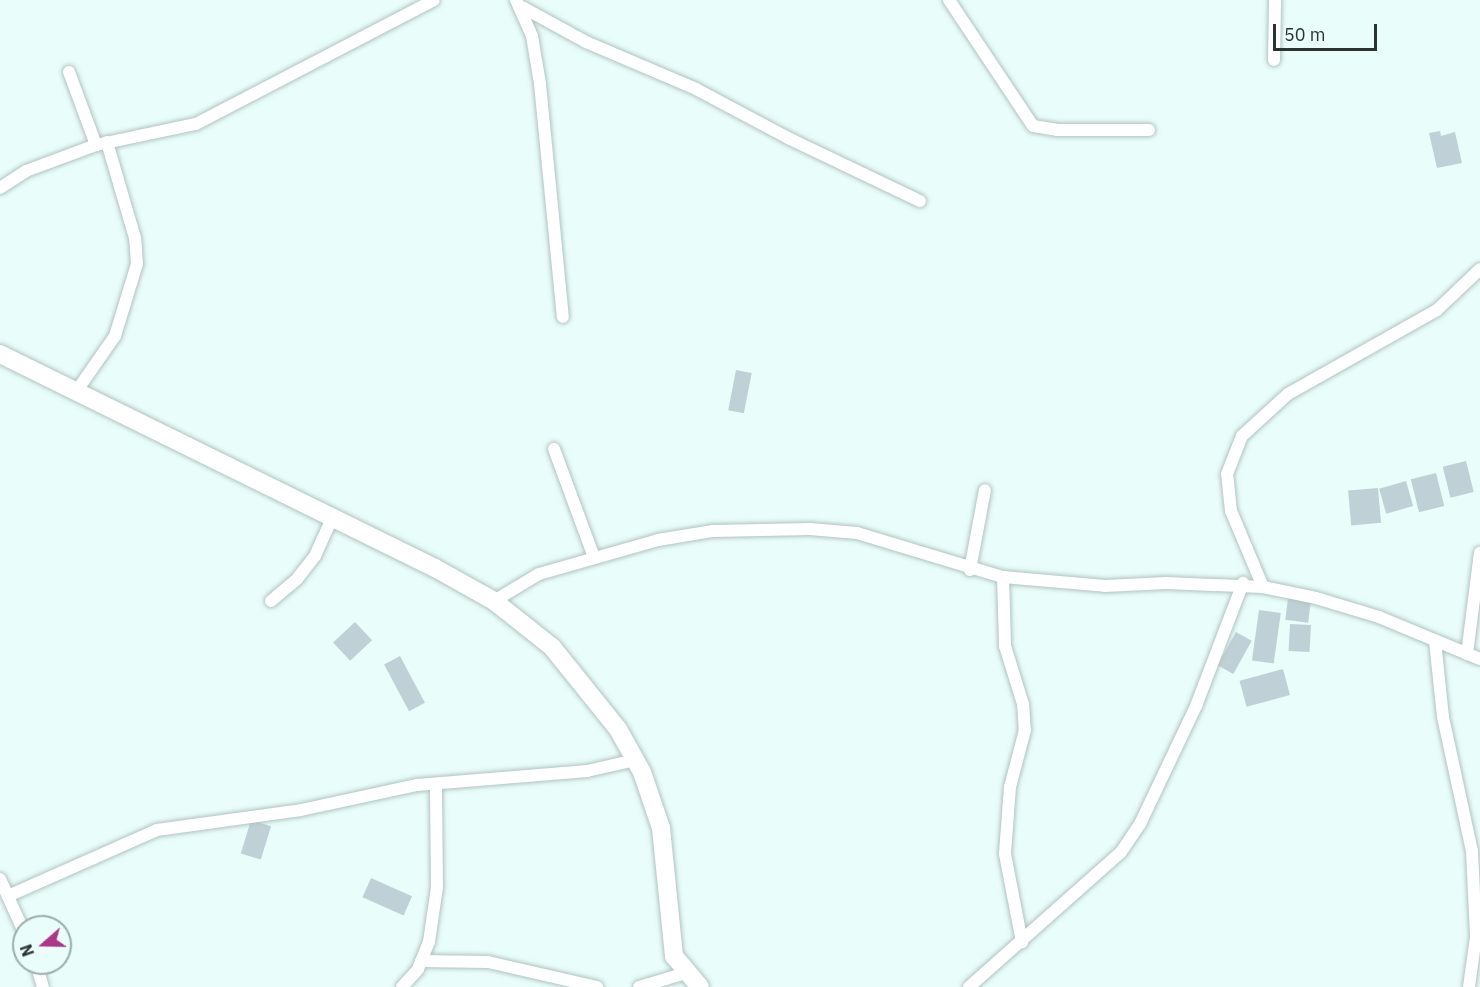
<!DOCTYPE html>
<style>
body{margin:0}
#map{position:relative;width:1480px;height:987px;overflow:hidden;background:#e9fdfa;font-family:"IBM Plex Sans",sans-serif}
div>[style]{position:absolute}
.building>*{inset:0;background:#bfd1d6;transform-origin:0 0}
.roads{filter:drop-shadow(0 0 2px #b0c3c0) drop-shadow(0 0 2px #b0c3c0)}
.minor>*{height:12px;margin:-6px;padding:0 6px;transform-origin:6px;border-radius:6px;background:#fff}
.secondary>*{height:18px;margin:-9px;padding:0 9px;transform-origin:9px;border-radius:9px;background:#fff}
span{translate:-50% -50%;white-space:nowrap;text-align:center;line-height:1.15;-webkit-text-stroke:4.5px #e9fdfa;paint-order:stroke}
.north{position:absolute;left:12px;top:915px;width:60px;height:60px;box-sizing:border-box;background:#e9fdfa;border:2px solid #9dadaa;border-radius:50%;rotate:250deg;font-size:16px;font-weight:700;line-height:24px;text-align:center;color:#2c3432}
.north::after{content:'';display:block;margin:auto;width:21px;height:27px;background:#ad368c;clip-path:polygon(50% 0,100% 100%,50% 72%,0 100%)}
.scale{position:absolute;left:1273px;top:24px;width:104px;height:27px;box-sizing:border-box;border:3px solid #2c3432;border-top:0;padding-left:8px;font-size:18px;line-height:21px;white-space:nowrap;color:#2c3432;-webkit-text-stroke:4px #e9fdfa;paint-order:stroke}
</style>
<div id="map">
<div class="building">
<i style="clip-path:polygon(1440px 131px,1441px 136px,1455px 132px,1462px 163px,1437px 168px,1429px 133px)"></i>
<i style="left:736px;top:370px;width:16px;height:41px;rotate:11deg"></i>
<i style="left:1466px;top:461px;width:32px;height:24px;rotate:76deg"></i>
<i style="left:1436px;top:473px;width:34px;height:26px;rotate:76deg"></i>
<i style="left:1406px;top:481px;width:26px;height:28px;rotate:74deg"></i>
<i style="left:1378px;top:488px;width:35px;height:30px;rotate:85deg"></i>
<i style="left:1288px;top:598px;width:23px;height:22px;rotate:7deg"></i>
<i style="left:1259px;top:610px;width:22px;height:51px;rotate:8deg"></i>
<i style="left:355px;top:622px;width:25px;height:30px;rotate:47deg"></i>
<i style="left:1290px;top:624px;width:21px;height:27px;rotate:3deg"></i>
<i style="left:1236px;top:632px;width:18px;height:38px;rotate:29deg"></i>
<i style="left:400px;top:656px;width:53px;height:18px;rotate:62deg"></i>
<i style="left:1283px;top:669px;width:27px;height:45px;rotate:75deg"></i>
<i style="left:251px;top:820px;width:21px;height:35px;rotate:17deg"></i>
<i style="left:371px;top:878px;width:45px;height:21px;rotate:24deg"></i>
</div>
<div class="roads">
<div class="minor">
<i style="left:516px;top:0;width:39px;rotate:66deg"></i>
<i style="left:532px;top:36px;width:49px;rotate:80.5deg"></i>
<i style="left:540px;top:84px;width:234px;rotate:84.4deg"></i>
<i style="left:949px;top:0;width:151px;rotate:56.3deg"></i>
<i style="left:1033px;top:126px;width:24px;rotate:9deg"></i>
<i style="left:1057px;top:130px;width:92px"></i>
<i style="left:522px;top:7px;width:73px;rotate:28.7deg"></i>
<i style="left:586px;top:42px;width:120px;rotate:23.1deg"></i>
<i style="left:696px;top:89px;width:106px;rotate:28deg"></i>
<i style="left:790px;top:139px;width:144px;rotate:25.5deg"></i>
<i style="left:1274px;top:60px;width:60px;rotate:-89deg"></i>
<i style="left:69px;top:72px;width:78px;rotate:69.7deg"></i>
<i style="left:0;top:188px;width:31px;rotate:-33deg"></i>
<i style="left:26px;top:171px;width:75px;rotate:-20.4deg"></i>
<i style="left:96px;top:145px;width:102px;rotate:-11.9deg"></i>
<i style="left:196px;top:124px;width:268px;rotate:-27.5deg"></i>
<i style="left:78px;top:389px;width:65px;rotate:-55.1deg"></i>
<i style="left:115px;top:336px;width:75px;rotate:-73deg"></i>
<i style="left:137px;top:264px;width:26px;rotate:-94deg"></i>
<i style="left:135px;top:238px;width:100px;rotate:-106.3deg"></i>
<i style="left:554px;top:449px;width:115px;rotate:69.7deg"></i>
<i style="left:970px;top:570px;width:81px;rotate:-79.4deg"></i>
<i style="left:1003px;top:577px;width:69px;rotate:88.3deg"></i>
<i style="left:1005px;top:646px;width:61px;rotate:72.8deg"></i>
<i style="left:1023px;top:704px;width:26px;rotate:86deg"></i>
<i style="left:1025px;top:730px;width:59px;rotate:104.7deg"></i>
<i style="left:1010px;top:787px;width:67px;rotate:94.3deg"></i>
<i style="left:1005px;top:854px;width:90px;rotate:79.1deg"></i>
<i style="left:1263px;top:587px;width:82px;rotate:-112.8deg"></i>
<i style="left:1231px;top:511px;width:37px;rotate:-96deg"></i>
<i style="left:1227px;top:474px;width:41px;rotate:-68.5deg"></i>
<i style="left:1242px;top:436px;width:62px;rotate:-42.4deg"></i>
<i style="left:1288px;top:394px;width:171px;rotate:-29.4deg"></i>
<i style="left:1437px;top:310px;width:59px;rotate:-43.6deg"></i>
<i style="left:271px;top:601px;width:34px;rotate:-40deg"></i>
<i style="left:297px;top:579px;width:29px;rotate:-52deg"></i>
<i style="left:315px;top:556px;width:44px;rotate:-65.8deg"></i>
<i style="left:494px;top:601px;width:52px;rotate:-31deg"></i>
<i style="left:539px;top:574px;width:124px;rotate:-15.9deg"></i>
<i style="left:658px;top:540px;width:56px;rotate:-9.3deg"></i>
<i style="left:713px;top:531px;width:97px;rotate:-1.2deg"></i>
<i style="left:810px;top:529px;width:47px;rotate:4.9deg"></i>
<i style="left:857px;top:533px;width:152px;rotate:16.8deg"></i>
<i style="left:1003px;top:577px;width:102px;rotate:5deg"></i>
<i style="left:1105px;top:586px;width:61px;rotate:-2.8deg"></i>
<i style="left:1166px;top:583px;width:97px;rotate:2.4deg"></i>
<i style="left:1263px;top:587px;width:54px;rotate:11.7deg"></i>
<i style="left:1316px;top:598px;width:66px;rotate:16.8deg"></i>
<i style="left:1379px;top:617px;width:109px;rotate:22.6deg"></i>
<i style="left:1435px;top:641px;width:76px;rotate:84deg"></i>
<i style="left:1443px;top:717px;width:137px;rotate:77.8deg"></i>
<i style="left:1472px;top:851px;width:86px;rotate:87.3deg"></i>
<i style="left:1476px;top:937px;width:50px;rotate:98deg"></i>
<i style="left:1467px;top:654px;width:102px;rotate:-82.7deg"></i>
<i style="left:0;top:879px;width:58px;rotate:65.6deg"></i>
<i style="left:8px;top:896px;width:163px;rotate:-23.9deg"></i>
<i style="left:157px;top:830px;width:145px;rotate:-7.9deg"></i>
<i style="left:301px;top:810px;width:119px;rotate:-12.2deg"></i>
<i style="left:417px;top:785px;width:171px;rotate:-4.7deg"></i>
<i style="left:587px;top:771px;width:49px;rotate:-12.9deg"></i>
<i style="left:421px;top:961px;width:67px;rotate:0.9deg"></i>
<i style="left:488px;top:962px;width:112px;rotate:12.9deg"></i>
<i style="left:36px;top:963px;width:25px;rotate:74deg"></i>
<i style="left:402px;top:987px;width:24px;rotate:-48deg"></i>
<i style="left:418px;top:969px;width:29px;rotate:-68deg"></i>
<i style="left:429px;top:942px;width:56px;rotate:-81.7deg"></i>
<i style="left:437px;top:887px;width:103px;rotate:-90.6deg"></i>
<i style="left:639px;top:987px;width:49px;rotate:-16.6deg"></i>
<i style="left:969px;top:987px;width:203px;rotate:-41.6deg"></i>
<i style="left:1121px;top:852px;width:34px;rotate:-56deg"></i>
<i style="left:1140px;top:824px;width:131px;rotate:-64.6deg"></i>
<i style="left:1196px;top:706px;width:132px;rotate:-69.1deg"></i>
</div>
<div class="secondary">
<i style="left:0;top:354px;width:485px;rotate:26.2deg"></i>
<i style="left:435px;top:568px;width:68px;rotate:29.2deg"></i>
<i style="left:494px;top:601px;width:74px;rotate:38.4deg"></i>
<i style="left:552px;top:647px;width:105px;rotate:51.2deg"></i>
<i style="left:618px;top:729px;width:49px;rotate:60.8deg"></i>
<i style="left:642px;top:772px;width:59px;rotate:71.3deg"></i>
<i style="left:661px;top:828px;width:129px;rotate:84.2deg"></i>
<i style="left:674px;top:956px;width:40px;rotate:50deg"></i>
</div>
</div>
<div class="north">N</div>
<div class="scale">50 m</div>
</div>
